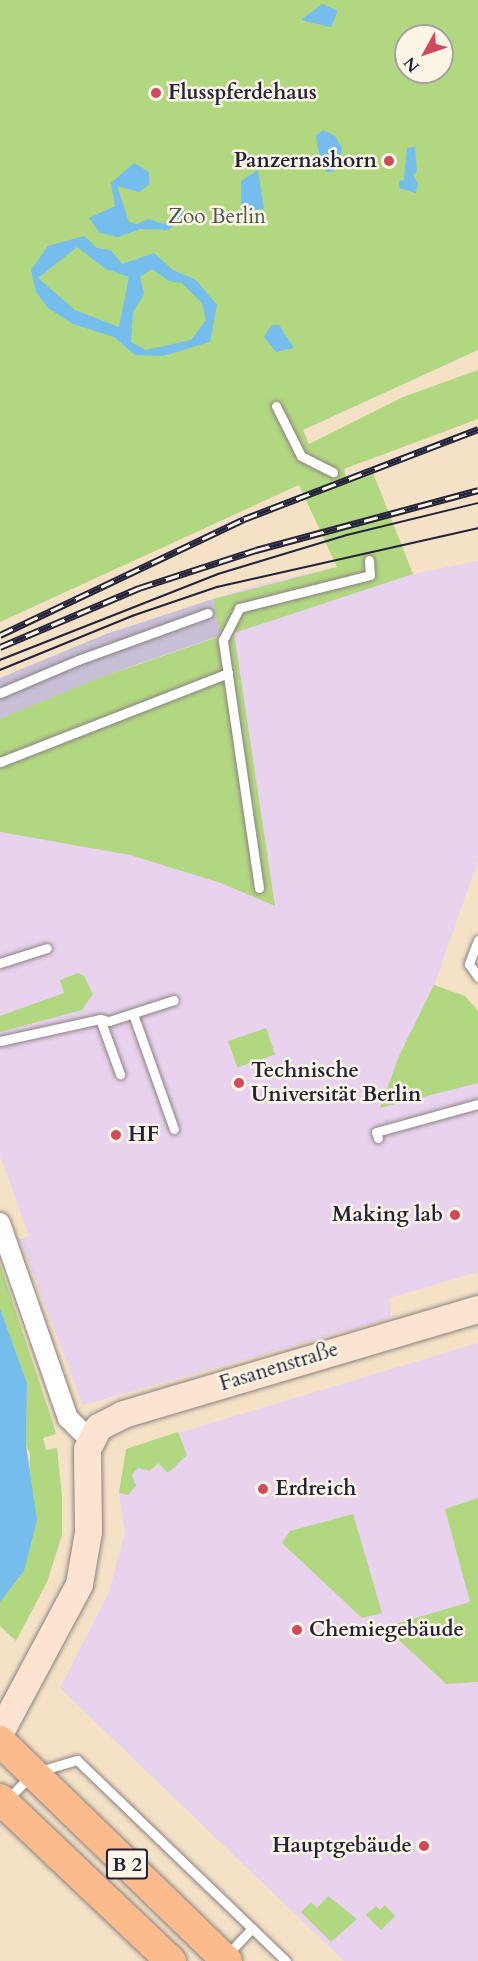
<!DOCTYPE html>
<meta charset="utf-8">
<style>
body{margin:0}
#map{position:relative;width:478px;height:1961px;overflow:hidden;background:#f4e1c6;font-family:Cardo,serif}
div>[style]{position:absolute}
.built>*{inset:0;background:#e8d2ee}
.industrial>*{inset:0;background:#c9bfd7}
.green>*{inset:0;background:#b2d781;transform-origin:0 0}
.water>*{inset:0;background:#74bded}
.roads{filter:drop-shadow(0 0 2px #8b8280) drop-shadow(0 0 2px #8b8280)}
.lane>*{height:9px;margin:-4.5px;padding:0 4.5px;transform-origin:4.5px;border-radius:4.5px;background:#fff}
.street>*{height:20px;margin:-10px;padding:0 10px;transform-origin:10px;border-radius:10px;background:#fff}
.secondary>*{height:27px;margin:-13.5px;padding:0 13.5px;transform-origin:13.5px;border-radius:13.5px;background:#fde4d1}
.primary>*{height:30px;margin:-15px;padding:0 15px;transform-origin:15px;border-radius:15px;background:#fbbb8c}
.tram>*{height:1.5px;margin:-0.75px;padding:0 0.75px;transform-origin:0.75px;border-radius:0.75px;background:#22223b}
.rail>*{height:7px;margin-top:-3.5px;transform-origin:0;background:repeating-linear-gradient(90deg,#fcf5e5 0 14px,#22223b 0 28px);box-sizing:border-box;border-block:2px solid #22223b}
.dots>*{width:16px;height:16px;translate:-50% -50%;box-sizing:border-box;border:3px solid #fcf5e5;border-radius:50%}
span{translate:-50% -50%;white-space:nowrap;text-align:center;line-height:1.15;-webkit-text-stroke:5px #fcf5e5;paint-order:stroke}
.shield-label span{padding:2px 4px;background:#fcf5e5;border:2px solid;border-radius:4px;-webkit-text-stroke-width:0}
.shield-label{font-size:20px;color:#22223b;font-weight:700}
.poi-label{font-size:21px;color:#22223b;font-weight:700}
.left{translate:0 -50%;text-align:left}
.right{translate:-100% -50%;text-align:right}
.park-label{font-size:21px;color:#4d5850}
.street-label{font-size:21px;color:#22223b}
.north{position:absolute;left:394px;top:24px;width:60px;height:60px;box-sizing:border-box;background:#fcf5e5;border:2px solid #a5a1a1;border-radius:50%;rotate:230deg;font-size:16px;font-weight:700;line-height:24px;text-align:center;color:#22223b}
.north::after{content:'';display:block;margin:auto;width:21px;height:27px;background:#d1495b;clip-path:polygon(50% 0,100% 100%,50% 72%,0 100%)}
</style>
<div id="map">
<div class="built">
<i style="clip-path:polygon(402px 553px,413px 574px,478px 561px,478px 861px,434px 985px,465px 996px,478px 1011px,478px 1272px,389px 1298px,391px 1318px,83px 1405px,20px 1239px,29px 1236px,0 1155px,0 719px,121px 670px,221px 636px,213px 599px,259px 584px)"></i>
<i style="clip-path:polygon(478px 1343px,478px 1961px,344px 1961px,60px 1688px,109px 1592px,125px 1532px,119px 1493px,126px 1449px)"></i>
</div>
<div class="industrial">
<i style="clip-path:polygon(213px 599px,222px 635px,121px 670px,0 719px,0 678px,106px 634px)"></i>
</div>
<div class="green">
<i style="clip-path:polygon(evenodd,0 0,478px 0,478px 350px,303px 430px,309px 444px,403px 397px,478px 370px,478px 419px,344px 469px,347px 482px,373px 473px,413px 574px,234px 633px,275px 906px,221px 883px,130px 855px,0 832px,0 719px,99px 678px,221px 636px,213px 599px,337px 567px,299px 485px,0 622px,0 0,406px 36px,442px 36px,442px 72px,406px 72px,406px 36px)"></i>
<i style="clip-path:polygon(78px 973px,84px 976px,93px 994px,82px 1010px,0 1032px,0 1016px,64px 993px,60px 980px)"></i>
<i style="clip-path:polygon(434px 985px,465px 996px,478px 1011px,478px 1083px,380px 1108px,399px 1056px)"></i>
<i style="left:266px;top:1028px;width:28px;height:40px;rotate:71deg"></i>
<i style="clip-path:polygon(0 1264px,54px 1426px,56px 1434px,43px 1438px,46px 1450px,57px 1448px,62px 1497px,62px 1535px,47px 1582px,16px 1641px,0 1626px,0 1602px,24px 1571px,30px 1454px,26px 1445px,27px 1383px,0 1308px)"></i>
<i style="clip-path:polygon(178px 1432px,187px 1455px,168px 1473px,158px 1463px,150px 1471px,138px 1468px,132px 1475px,136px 1486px,128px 1495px,119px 1493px,126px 1449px)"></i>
<i style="clip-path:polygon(478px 1498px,478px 1682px,446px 1684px,385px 1627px,470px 1602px,445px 1509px)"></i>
<i style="clip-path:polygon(353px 1514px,382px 1613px,362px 1618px,282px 1543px,290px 1531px)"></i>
<i style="clip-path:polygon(328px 1896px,357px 1919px,331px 1942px,301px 1912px,311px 1902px,317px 1908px)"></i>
<i style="clip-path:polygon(385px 1905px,395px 1916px,381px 1930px,366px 1915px,376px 1906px,380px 1910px)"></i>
</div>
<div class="water">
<i style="clip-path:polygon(322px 4px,338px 11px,331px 27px,301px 20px)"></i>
<i style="clip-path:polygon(323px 130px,335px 136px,342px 148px,339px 167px,332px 172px,326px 172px,320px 160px,316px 136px)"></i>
<i style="clip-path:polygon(415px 147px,417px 172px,413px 175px,418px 183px,416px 193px,399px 188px,399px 181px,404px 180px,407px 148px)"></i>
<i style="clip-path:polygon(134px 163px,149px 172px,149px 185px,139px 192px,117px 186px,129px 222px,137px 224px,149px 219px,164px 224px,183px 211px,190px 214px,168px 230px,140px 229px,118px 237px,100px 233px,89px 218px,115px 206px,111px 183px)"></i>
<i style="clip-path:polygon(258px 170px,264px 209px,241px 212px,241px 181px)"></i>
<i style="clip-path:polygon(evenodd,84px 236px,97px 248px,111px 250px,122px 264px,154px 253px,173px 270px,196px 280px,217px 305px,210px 342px,163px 356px,135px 355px,114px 337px,73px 324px,48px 308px,36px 292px,31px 270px,48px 246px,84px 236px,77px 247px,106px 269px,129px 277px,119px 327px,75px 310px,38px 278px,77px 247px,84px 236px,152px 269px,169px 281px,182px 283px,202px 303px,206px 320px,191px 340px,146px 350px,131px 342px,133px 312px,144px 294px,140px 277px,152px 269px)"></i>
<i style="clip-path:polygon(272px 325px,279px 325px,294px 348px,276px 352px,264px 337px)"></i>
<i style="clip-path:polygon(0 1308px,27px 1383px,26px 1445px,37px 1520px,24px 1571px,0 1602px)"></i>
</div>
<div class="roads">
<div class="lane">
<i style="left:276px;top:406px;width:56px;rotate:63.4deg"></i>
<i style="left:301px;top:456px;width:36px;rotate:27deg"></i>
<i style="left:0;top:693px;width:85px;rotate:-22.9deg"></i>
<i style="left:78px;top:660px;width:138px;rotate:-19.9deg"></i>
<i style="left:0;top:762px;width:245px;rotate:-21.3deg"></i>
<i style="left:259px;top:888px;width:251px;rotate:-98.3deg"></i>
<i style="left:223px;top:640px;width:36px;rotate:-63deg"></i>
<i style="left:239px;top:608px;width:135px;rotate:-14.1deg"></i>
<i style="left:370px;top:575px;width:15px;rotate:-94deg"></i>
<i style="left:478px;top:940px;width:26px;rotate:111deg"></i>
<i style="left:469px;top:964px;width:16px;rotate:55deg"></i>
<i style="left:0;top:963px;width:49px;rotate:-17.7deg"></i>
<i style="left:133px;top:1014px;width:122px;rotate:70.4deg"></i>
<i style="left:100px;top:1019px;width:59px;rotate:70deg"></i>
<i style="left:0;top:1041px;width:102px;rotate:-12.4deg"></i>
<i style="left:100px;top:1019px;width:9px;rotate:13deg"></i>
<i style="left:109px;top:1021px;width:68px;rotate:-17.9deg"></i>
<i style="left:378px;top:1138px;width:6px;rotate:-108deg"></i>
<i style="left:376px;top:1132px;width:106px;rotate:-15.4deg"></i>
<i style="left:6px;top:1801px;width:39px;rotate:-46deg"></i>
<i style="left:33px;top:1773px;width:46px;rotate:-16.5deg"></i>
<i style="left:77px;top:1760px;width:290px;rotate:43.9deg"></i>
<i style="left:226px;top:1956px;width:38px;rotate:-47deg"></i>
</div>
<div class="street">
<i style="left:0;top:1223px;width:207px;rotate:70.8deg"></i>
<i style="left:68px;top:1418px;width:30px;rotate:45deg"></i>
</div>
<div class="secondary">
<i style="left:0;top:1732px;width:168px;rotate:-61.9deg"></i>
<i style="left:79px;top:1584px;width:53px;rotate:-80.2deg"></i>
<i style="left:88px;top:1532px;width:83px;rotate:-90.7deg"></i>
<i style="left:87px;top:1449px;width:25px;rotate:-63deg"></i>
<i style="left:98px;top:1427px;width:28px;rotate:-27deg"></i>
<i style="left:123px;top:1414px;width:370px;rotate:-16.5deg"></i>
</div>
<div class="primary">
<i style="left:0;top:1741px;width:316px;rotate:44.1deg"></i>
<i style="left:0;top:1799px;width:236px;rotate:43.5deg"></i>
</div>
</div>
<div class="tram">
<i style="left:0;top:660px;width:234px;rotate:-21.5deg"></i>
<i style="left:218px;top:574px;width:135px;rotate:-16.8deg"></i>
<i style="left:347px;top:535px;width:135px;rotate:-13.7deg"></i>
<i style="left:0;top:670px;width:143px;rotate:-22.2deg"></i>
<i style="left:132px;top:616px;width:90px;rotate:-18.8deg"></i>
<i style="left:217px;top:587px;width:268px;rotate:-12.7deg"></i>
</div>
<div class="rail">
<i style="left:0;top:635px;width:270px;rotate:-25.4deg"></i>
<i style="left:244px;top:519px;width:251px;rotate:-21deg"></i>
<i style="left:0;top:647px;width:151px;rotate:-23deg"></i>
<i style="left:139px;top:588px;width:123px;rotate:-18deg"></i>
<i style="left:256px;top:550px;width:230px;rotate:-15.1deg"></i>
</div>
<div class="dots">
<i style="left:156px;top:93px;background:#d1495b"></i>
<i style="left:389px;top:161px;background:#d1495b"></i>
<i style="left:239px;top:1083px;background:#d1495b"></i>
<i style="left:116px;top:1135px;background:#d1495b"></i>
<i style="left:455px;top:1215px;background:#d1495b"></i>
<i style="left:263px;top:1489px;background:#d1495b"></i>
<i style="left:297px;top:1630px;background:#d1495b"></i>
<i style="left:424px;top:1846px;background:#d1495b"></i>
</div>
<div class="shield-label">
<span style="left:127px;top:1864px">B 2</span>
</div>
<div class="poi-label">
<span class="left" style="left:168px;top:93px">Flusspferdehaus</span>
<span class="right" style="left:377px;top:161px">Panzernashorn</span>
<span class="left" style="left:251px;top:1083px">Technische<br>Universität Berlin</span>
<span class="left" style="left:128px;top:1135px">HF</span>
<span class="right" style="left:443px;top:1215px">Making lab</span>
<span class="left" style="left:275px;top:1489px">Erdreich</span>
<span class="left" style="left:309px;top:1630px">Chemiegebäude</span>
<span class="right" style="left:412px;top:1846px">Hauptgebäude</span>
</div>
<div class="park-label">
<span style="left:217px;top:217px">Zoo Berlin</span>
</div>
<div class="street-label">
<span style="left:279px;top:1367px;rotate:-17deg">Fasanenstraße</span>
</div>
<div class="north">N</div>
</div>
